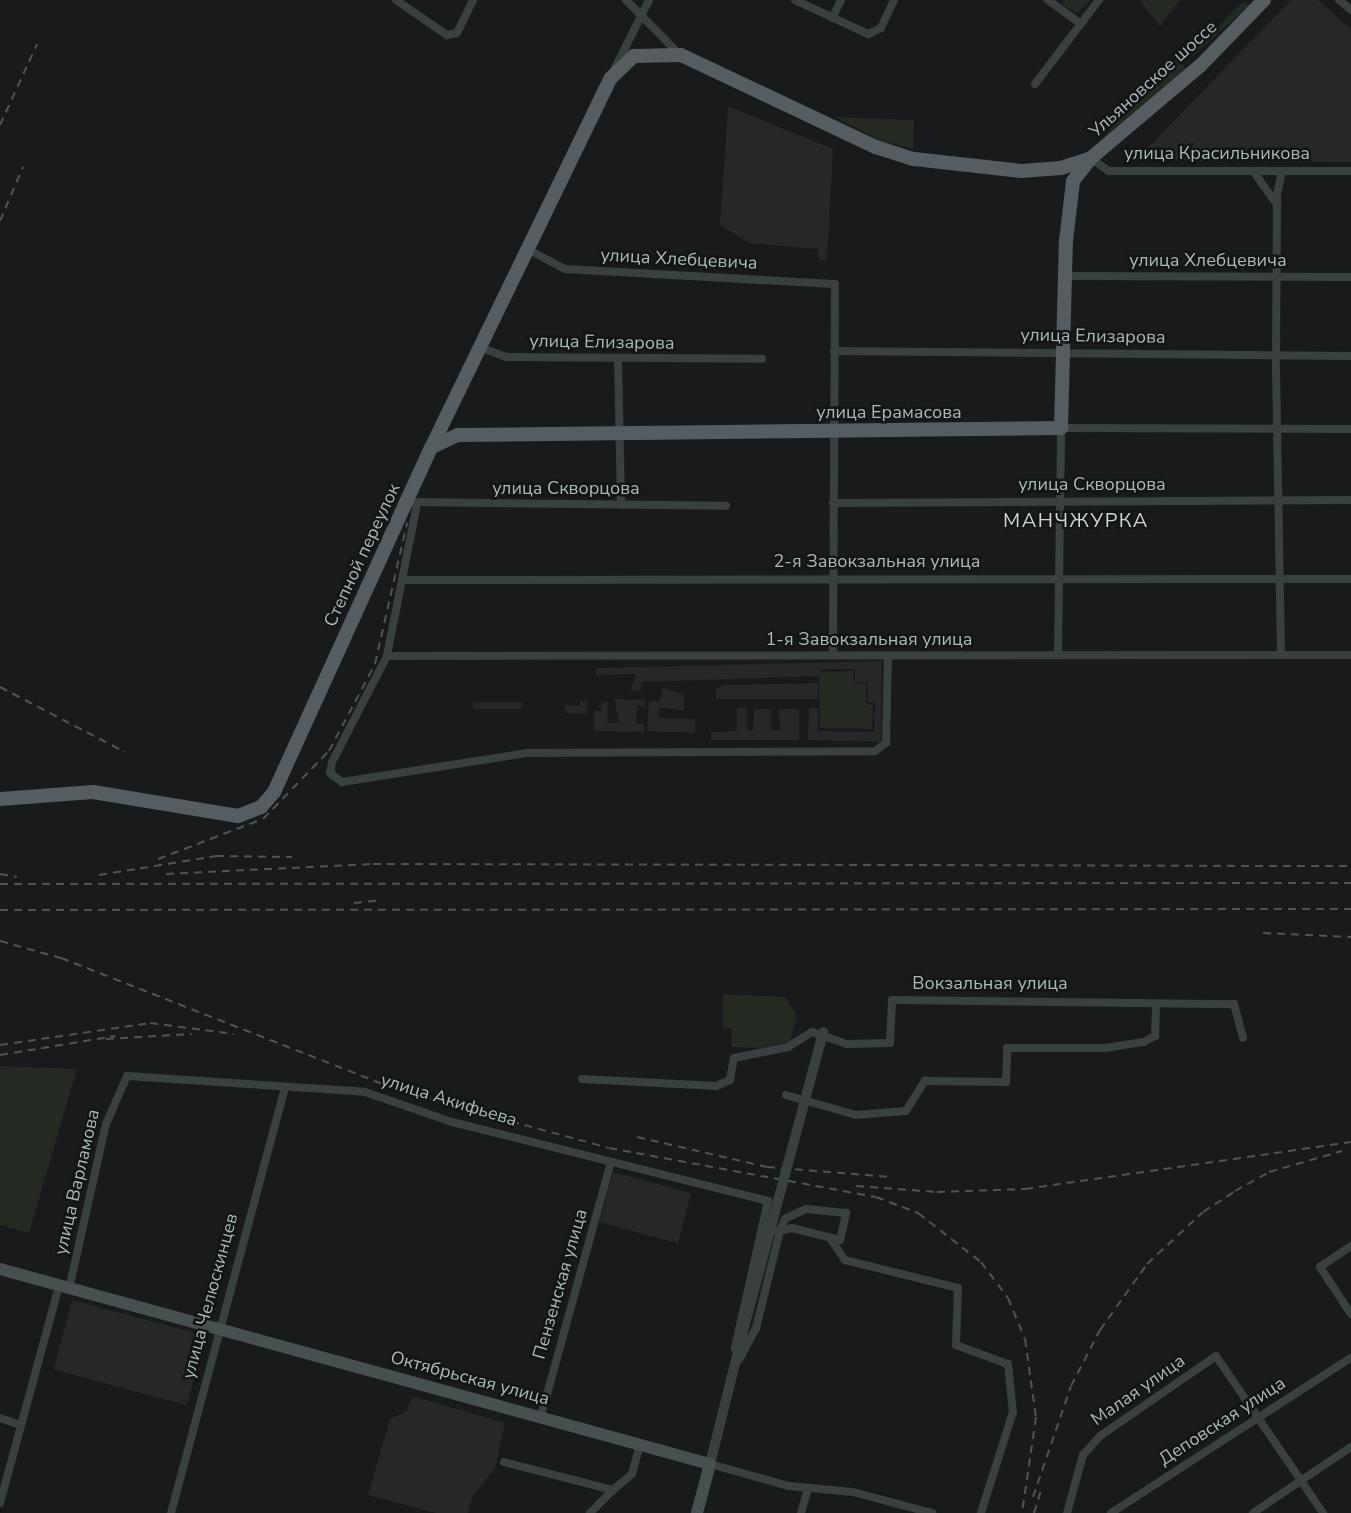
<!DOCTYPE html>
<meta charset="utf-8">
<style>
body{margin:0}
#map{position:relative;width:1351px;height:1513px;overflow:hidden;background:#191a1b;font-family:"Nunito Sans",sans-serif}
div>[style]{position:absolute}
.built>*{inset:0;background:#252728;transform-origin:0 0}
.green>*{inset:0;background:#242a21}
.minor>*{height:8px;margin:-4px;padding:0 4px;transform-origin:4px;border-radius:4px;background:#3a3f40}
.tertiary>*{height:10px;margin:-5px;padding:0 5px;transform-origin:5px;border-radius:5px;background:#3a3f40}
.secondary>*{height:12px;margin:-6px;padding:0 6px;transform-origin:6px;border-radius:6px;background:#484f51}
.primary>*{height:14px;margin:-7px;padding:0 7px;transform-origin:7px;border-radius:7px;background:#565d60}
.rail>*{height:2px;margin-top:-1px;transform-origin:0;background:repeating-linear-gradient(90deg,#4d5456 0 8px,transparent 0 14px)}
.tertiary-bridge>*{height:10px;margin:-5px;padding:0 5px;transform-origin:5px;border-radius:5px;background:#3a3f40}
span{translate:-50% -50%;white-space:nowrap;text-align:center;line-height:1.15;-webkit-text-stroke:5px #141516;paint-order:stroke}
.street-label{font-size:18px;color:#abb9bb}
.neighbourhood-label{font-size:20px;color:#ccd5d7;letter-spacing:1.5px}
</style>
<div id="map">
<div class="built">
<i style="clip-path:polygon(1291px 0,1318px 0,1351px 29px,1351px 162px,1135px 161px)"></i>
<i style="clip-path:polygon(728px 106px,833px 149px,827px 260px,819px 260px,818px 249px,749px 243px,720px 225px)"></i>
<i style="clip-path:polygon(882px 661px,881px 742px,808px 740px,809px 708px,818px 708px,818px 731px,874px 732px,875px 702px,868px 702px,868px 682px,855px 682px,855px 669px,821px 669px,821px 676px,641px 682px,641px 690px,631px 691px,636px 674px,596px 675px,596px 668px)"></i>
<i style="clip-path:polygon(818px 683px,818px 699px,716px 699px,716px 689px,724px 685px)"></i>
<i style="clip-path:polygon(663px 688px,684px 694px,684px 711px,659px 707px,658px 718px,695px 719px,695px 733px,647px 731px,649px 701px,660px 701px)"></i>
<i style="clip-path:polygon(614px 699px,645px 700px,645px 709px,637px 704px,636px 724px,644px 724px,644px 732px,594px 731px,594px 711px,601px 711px,601px 702px,608px 702px,607px 723px,619px 723px)"></i>
<i style="clip-path:polygon(580px 701px,588px 701px,587px 714px,565px 713px,565px 705px,580px 706px)"></i>
<i style="left:522px;top:702px;width:7px;height:49px;rotate:90deg"></i>
<i style="clip-path:polygon(737px 708px,747px 708px,747px 731px,753px 731px,754px 709px,771px 709px,771px 730px,781px 731px,778px 709px,799px 709px,799px 740px,711px 740px,711px 732px,737px 731px)"></i>
<i style="left:613px;top:1172px;width:81px;height:52px;rotate:15deg"></i>
<i style="left:72px;top:1300px;width:138px;height:72px;rotate:15deg"></i>
<i style="clip-path:polygon(412px 1396px,505px 1423px,495px 1469px,473px 1495px,468px 1513px,436px 1513px,368px 1495px,390px 1419px,407px 1411px)"></i>
</div>
<div class="green">
<i style="clip-path:polygon(1064px 0,1091px 0,1077px 13px,1061px 4px)"></i>
<i style="clip-path:polygon(1139px 0,1180px 0,1160px 26px)"></i>
<i style="clip-path:polygon(1243px 1px,1249px 5px,1192px 57px,1194px 52px)"></i>
<i style="clip-path:polygon(1178px 58px,1187px 69px,1100px 140px)"></i>
<i style="clip-path:polygon(835px 117px,914px 120px,913px 149px,881px 141px)"></i>
<i style="clip-path:polygon(853px 671px,854px 683px,866px 683px,866px 704px,873px 705px,872px 729px,820px 728px,819px 678px,823px 672px)"></i>
<i style="clip-path:polygon(723px 994px,785px 997px,797px 1015px,790px 1041px,763px 1048px,731px 1047px,732px 1028px,723px 1028px)"></i>
<i style="clip-path:polygon(0 1066px,77px 1069px,29px 1233px,0 1225px)"></i>
</div>
<div class="minor">
<i style="left:396px;top:0;width:62px;rotate:34.5deg"></i>
<i style="left:447px;top:35px;width:10px;rotate:-11deg"></i>
<i style="left:457px;top:33px;width:37px;rotate:-64deg"></i>
<i style="left:626px;top:0;width:77px;rotate:45.5deg"></i>
<i style="left:795px;top:0;width:81px;rotate:25deg"></i>
<i style="left:868px;top:34px;width:14px;rotate:-25deg"></i>
<i style="left:881px;top:28px;width:31px;rotate:-65deg"></i>
<i style="left:1048px;top:0;width:37px;rotate:36deg"></i>
<i style="left:1339px;top:0;width:16px;rotate:40deg"></i>
<i style="left:832px;top:18px;width:20px;rotate:-63deg"></i>
<i style="left:613px;top:72px;width:80px;rotate:-63.4deg"></i>
<i style="left:1035px;top:84px;width:106px;rotate:-52.7deg"></i>
<i style="left:1091px;top:158px;width:21px;rotate:37deg"></i>
<i style="left:1108px;top:171px;width:243px"></i>
<i style="left:1254px;top:172px;width:37px;rotate:55deg"></i>
<i style="left:527px;top:249px;width:43px;rotate:27.8deg"></i>
<i style="left:565px;top:269px;width:270px;rotate:3.2deg"></i>
<i style="left:835px;top:284px;width:371px;rotate:90.3deg"></i>
<i style="left:1065px;top:276px;width:286px;rotate:0.2deg"></i>
<i style="left:479px;top:347px;width:30px;rotate:20deg"></i>
<i style="left:507px;top:357px;width:255px;rotate:0.4deg"></i>
<i style="left:834px;top:351px;width:517px;rotate:0.55deg"></i>
<i style="left:618px;top:359px;width:146px;rotate:88.8deg"></i>
<i style="left:412px;top:502px;width:314px;rotate:0.7deg"></i>
<i style="left:833px;top:503px;width:518px;rotate:-0.33deg"></i>
<i style="left:417px;top:504px;width:155px;rotate:101.2deg"></i>
<i style="left:387px;top:656px;width:119px;rotate:117.4deg"></i>
<i style="left:332px;top:762px;width:11px;rotate:100deg"></i>
<i style="left:330px;top:773px;width:15px;rotate:37deg"></i>
<i style="left:342px;top:782px;width:188px;rotate:-8.9deg"></i>
<i style="left:528px;top:753px;width:347px;rotate:-0.3deg"></i>
<i style="left:875px;top:751px;width:14px;rotate:-36deg"></i>
<i style="left:886px;top:743px;width:87px;rotate:-88.7deg"></i>
<i style="left:402px;top:580px;width:949px;rotate:-0.06deg"></i>
<i style="left:1058px;top:654px;width:226px;rotate:-89.2deg"></i>
<i style="left:1061px;top:428px;width:290px;rotate:0.2deg"></i>
<i style="left:1281px;top:654px;width:299px;rotate:-91deg"></i>
<i style="left:1276px;top:355px;width:161px;rotate:-89.6deg"></i>
<i style="left:1277px;top:194px;width:23px;rotate:-77deg"></i>
<i style="left:387px;top:656px;width:964px;rotate:-0.06deg"></i>
<i style="left:582px;top:1079px;width:134px;rotate:3deg"></i>
<i style="left:716px;top:1086px;width:15px;rotate:-23deg"></i>
<i style="left:730px;top:1080px;width:22px;rotate:-80deg"></i>
<i style="left:734px;top:1058px;width:55px;rotate:-11.5deg"></i>
<i style="left:788px;top:1047px;width:28px;rotate:-32deg"></i>
<i style="left:812px;top:1032px;width:36px;rotate:19deg"></i>
<i style="left:846px;top:1044px;width:44px;rotate:-1.3deg"></i>
<i style="left:890px;top:1043px;width:43px;rotate:-87.3deg"></i>
<i style="left:892px;top:1000px;width:342px;rotate:0.7deg"></i>
<i style="left:1234px;top:1004px;width:35px;rotate:75deg"></i>
<i style="left:786px;top:1095px;width:73px;rotate:15.9deg"></i>
<i style="left:856px;top:1115px;width:50px;rotate:-4.6deg"></i>
<i style="left:906px;top:1111px;width:36px;rotate:-58deg"></i>
<i style="left:925px;top:1081px;width:81px;rotate:0.7deg"></i>
<i style="left:1006px;top:1082px;width:34px;rotate:-88deg"></i>
<i style="left:1007px;top:1048px;width:98px"></i>
<i style="left:1105px;top:1048px;width:39px;rotate:-9deg"></i>
<i style="left:1144px;top:1042px;width:13px;rotate:-29deg"></i>
<i style="left:1155px;top:1036px;width:31px;rotate:-88deg"></i>
<i style="left:830px;top:1238px;width:27px;rotate:56deg"></i>
<i style="left:845px;top:1260px;width:116px;rotate:13.9deg"></i>
<i style="left:958px;top:1288px;width:57px;rotate:92deg"></i>
<i style="left:956px;top:1345px;width:55px;rotate:20.1deg"></i>
<i style="left:1008px;top:1364px;width:48px;rotate:84.1deg"></i>
<i style="left:1013px;top:1412px;width:106px;rotate:107.6deg"></i>
<i style="left:1351px;top:1246px;width:37px;rotate:146deg"></i>
<i style="left:1320px;top:1267px;width:56px;rotate:56.6deg"></i>
<i style="left:69px;top:1289px;width:169px;rotate:-77.4deg"></i>
<i style="left:106px;top:1124px;width:52px;rotate:-66.4deg"></i>
<i style="left:127px;top:1076px;width:239px;rotate:3.8deg"></i>
<i style="left:365px;top:1092px;width:92px;rotate:19deg"></i>
<i style="left:452px;top:1122px;width:326px;rotate:14deg"></i>
<i style="left:768px;top:1201px;width:151px;rotate:102.7deg"></i>
<i style="left:739px;top:1360px;width:36px;rotate:-62deg"></i>
<i style="left:756px;top:1328px;width:100px;rotate:-76.1deg"></i>
<i style="left:780px;top:1231px;width:12px;rotate:-14deg"></i>
<i style="left:792px;top:1228px;width:49px;rotate:14deg"></i>
<i style="left:840px;top:1240px;width:28px;rotate:-77deg"></i>
<i style="left:846px;top:1213px;width:40px;rotate:-174.3deg"></i>
<i style="left:806px;top:1209px;width:23px;rotate:155deg"></i>
<i style="left:785px;top:1219px;width:13px;rotate:113deg"></i>
<i style="left:780px;top:1231px;width:14px;rotate:-176deg"></i>
<i style="left:541px;top:1416px;width:263px;rotate:-74.6deg"></i>
<i style="left:0;top:1418px;width:21px;rotate:19deg"></i>
<i style="left:504px;top:1462px;width:113px;rotate:14.4deg"></i>
<i style="left:613px;top:1490px;width:25px;rotate:-40deg"></i>
<i style="left:632px;top:1474px;width:31px;rotate:-75deg"></i>
<i style="left:710px;top:1464px;width:82px;rotate:15.6deg"></i>
<i style="left:789px;top:1486px;width:64px;rotate:5.4deg"></i>
<i style="left:853px;top:1492px;width:82px;rotate:14.9deg"></i>
<i style="left:0;top:1503px;width:225px;rotate:-74.8deg"></i>
<i style="left:171px;top:1513px;width:439px;rotate:-75deg"></i>
<i style="left:590px;top:1513px;width:33px;rotate:-45deg"></i>
<i style="left:801px;top:1513px;width:25px;rotate:-74deg"></i>
<i style="left:1067px;top:1513px;width:60px;rotate:-74.6deg"></i>
<i style="left:1083px;top:1455px;width:25px;rotate:-48deg"></i>
<i style="left:1100px;top:1436px;width:141px;rotate:-34.6deg"></i>
<i style="left:1216px;top:1356px;width:190px;rotate:55.7deg"></i>
<i style="left:1111px;top:1513px;width:286px;rotate:-32.9deg"></i>
<i style="left:1253px;top:1513px;width:118px;rotate:-34deg"></i>
</div>
<div class="tertiary">
<i style="left:710px;top:1464px;width:144px;rotate:-76deg"></i>
</div>
<div class="secondary">
<i style="left:0;top:1269px;width:736px;rotate:15.36deg"></i>
<i style="left:710px;top:1464px;width:51px;rotate:104.9deg"></i>
</div>
<div class="primary">
<i style="left:432px;top:447px;width:29px;rotate:-25deg"></i>
<i style="left:458px;top:435px;width:603px;rotate:-0.67deg"></i>
<i style="left:1061px;top:428px;width:187px;rotate:-88.5deg"></i>
<i style="left:1066px;top:241px;width:60px;rotate:-83.3deg"></i>
<i style="left:1073px;top:181px;width:29px;rotate:-52deg"></i>
<i style="left:1091px;top:158px;width:143px;rotate:-40.2deg"></i>
<i style="left:1200px;top:66px;width:92px;rotate:-45.9deg"></i>
<i style="left:0;top:799px;width:93px;rotate:-4.3deg"></i>
<i style="left:93px;top:792px;width:147px;rotate:9.4deg"></i>
<i style="left:238px;top:816px;width:25px;rotate:-21deg"></i>
<i style="left:261px;top:807px;width:20px;rotate:-49deg"></i>
<i style="left:274px;top:792px;width:378px;rotate:-65.5deg"></i>
<i style="left:431px;top:448px;width:411px;rotate:-64.1deg"></i>
<i style="left:611px;top:78px;width:32px;rotate:-44deg"></i>
<i style="left:634px;top:56px;width:47px;rotate:-1.2deg"></i>
<i style="left:681px;top:55px;width:216px;rotate:25.3deg"></i>
<i style="left:876px;top:147px;width:40px;rotate:18deg"></i>
<i style="left:914px;top:159px;width:108px;rotate:6.4deg"></i>
<i style="left:1021px;top:171px;width:40px;rotate:-4.3deg"></i>
<i style="left:1061px;top:168px;width:32px;rotate:-18deg"></i>
</div>
<div class="rail">
<i style="left:0;top:125px;width:89px;rotate:-65.4deg"></i>
<i style="left:0;top:221px;width:59px;rotate:-66.9deg"></i>
<i style="left:0;top:687px;width:141px;rotate:27.5deg"></i>
<i style="left:158px;top:859px;width:112px;rotate:-20.9deg"></i>
<i style="left:263px;top:819px;width:95px;rotate:-45.9deg"></i>
<i style="left:329px;top:751px;width:98px;rotate:-62.1deg"></i>
<i style="left:375px;top:664px;width:145px;rotate:-77.2deg"></i>
<i style="left:0;top:874px;width:17px;rotate:10deg"></i>
<i style="left:166px;top:874px;width:207px;rotate:-2.8deg"></i>
<i style="left:373px;top:864px;width:978px;rotate:0.12deg"></i>
<i style="left:99px;top:875px;width:119px;rotate:-9.2deg"></i>
<i style="left:216px;top:856px;width:76px;rotate:0.8deg"></i>
<i style="left:0;top:884px;width:1351px;rotate:-0.04deg"></i>
<i style="left:354px;top:903px;width:27px;rotate:-6deg"></i>
<i style="left:0;top:910px;width:1351px;rotate:-0.04deg"></i>
<i style="left:1263px;top:933px;width:88px;rotate:2.6deg"></i>
<i style="left:0;top:941px;width:63px;rotate:15.6deg"></i>
<i style="left:61px;top:958px;width:367px;rotate:21.4deg"></i>
<i style="left:403px;top:1092px;width:213px;rotate:15.2deg"></i>
<i style="left:609px;top:1148px;width:271px;rotate:10.4deg"></i>
<i style="left:876px;top:1197px;width:45px;rotate:20.9deg"></i>
<i style="left:918px;top:1213px;width:80px;rotate:37.9deg"></i>
<i style="left:981px;top:1262px;width:45px;rotate:53.1deg"></i>
<i style="left:1008px;top:1298px;width:44px;rotate:67.5deg"></i>
<i style="left:1025px;top:1339px;width:79px;rotate:82deg"></i>
<i style="left:1036px;top:1417px;width:97px;rotate:98.3deg"></i>
<i style="left:106px;top:1039px;width:86px;rotate:-3.3deg"></i>
<i style="left:0;top:1045px;width:152px;rotate:-8.3deg"></i>
<i style="left:150px;top:1023px;width:85px;rotate:7.5deg"></i>
<i style="left:0;top:1055px;width:117px;rotate:-9.4deg"></i>
<i style="left:637px;top:1137px;width:133px;rotate:13deg"></i>
<i style="left:767px;top:1167px;width:124px;rotate:4.6deg"></i>
<i style="left:856px;top:1186px;width:81px;rotate:4.2deg"></i>
<i style="left:937px;top:1192px;width:88px;rotate:-2deg"></i>
<i style="left:1025px;top:1189px;width:329px;rotate:-8.2deg"></i>
<i style="left:1033px;top:1497px;width:117px;rotate:-71.1deg"></i>
<i style="left:1071px;top:1386px;width:63px;rotate:-62.6deg"></i>
<i style="left:1100px;top:1330px;width:81px;rotate:-54.5deg"></i>
<i style="left:1147px;top:1264px;width:76px;rotate:-42.9deg"></i>
<i style="left:1203px;top:1212px;width:38px;rotate:-33deg"></i>
<i style="left:1235px;top:1191px;width:39px;rotate:-29deg"></i>
<i style="left:1269px;top:1172px;width:76px;rotate:-16deg"></i>
<i style="left:1034px;top:1513px;width:24px;rotate:-73deg"></i>
</div>
<div class="tertiary-bridge">
<i style="left:745px;top:1324px;width:302px;rotate:-75deg"></i>
</div>
<div class="street-label">
<span style="left:1153px;top:79px;rotate:-42deg">Ульяновское шоссе</span>
<span style="left:1217px;top:153px">улица Красильникова</span>
<span style="left:679px;top:259px;rotate:3deg">улица Хлебцевича</span>
<span style="left:1208px;top:260px">улица Хлебцевича</span>
<span style="left:1093px;top:336px;rotate:1deg">улица Елизарова</span>
<span style="left:602px;top:342px;rotate:1deg">улица Елизарова</span>
<span style="left:889px;top:412px">улица Ерамасова</span>
<span style="left:1092px;top:484px">улица Скворцова</span>
<span style="left:566px;top:488px">улица Скворцова</span>
<span style="left:362px;top:555px;rotate:-65deg">Степной переулок</span>
<span style="left:877px;top:561px">2-я Завокзальная улица</span>
<span style="left:869px;top:639px">1-я Завокзальная улица</span>
<span style="left:990px;top:983px">Вокзальная улица</span>
<span style="left:449px;top:1100px;rotate:17deg">улица Акифьева</span>
<span style="left:77px;top:1182px;rotate:-77deg">улица Варламова</span>
<span style="left:560px;top:1284px;rotate:-74deg">Пензенская улица</span>
<span style="left:210px;top:1296px;rotate:-75deg">улица Челюскинцев</span>
<span style="left:470px;top:1378px;rotate:15deg">Октябрьская улица</span>
<span style="left:1138px;top:1390px;rotate:-35deg">Малая улица</span>
<span style="left:1222px;top:1421px;rotate:-33deg">Деповская улица</span>
</div>
<div class="neighbourhood-label">
<span style="left:1076px;top:520px">МАНЧЖУРКА</span>
</div>
</div>
